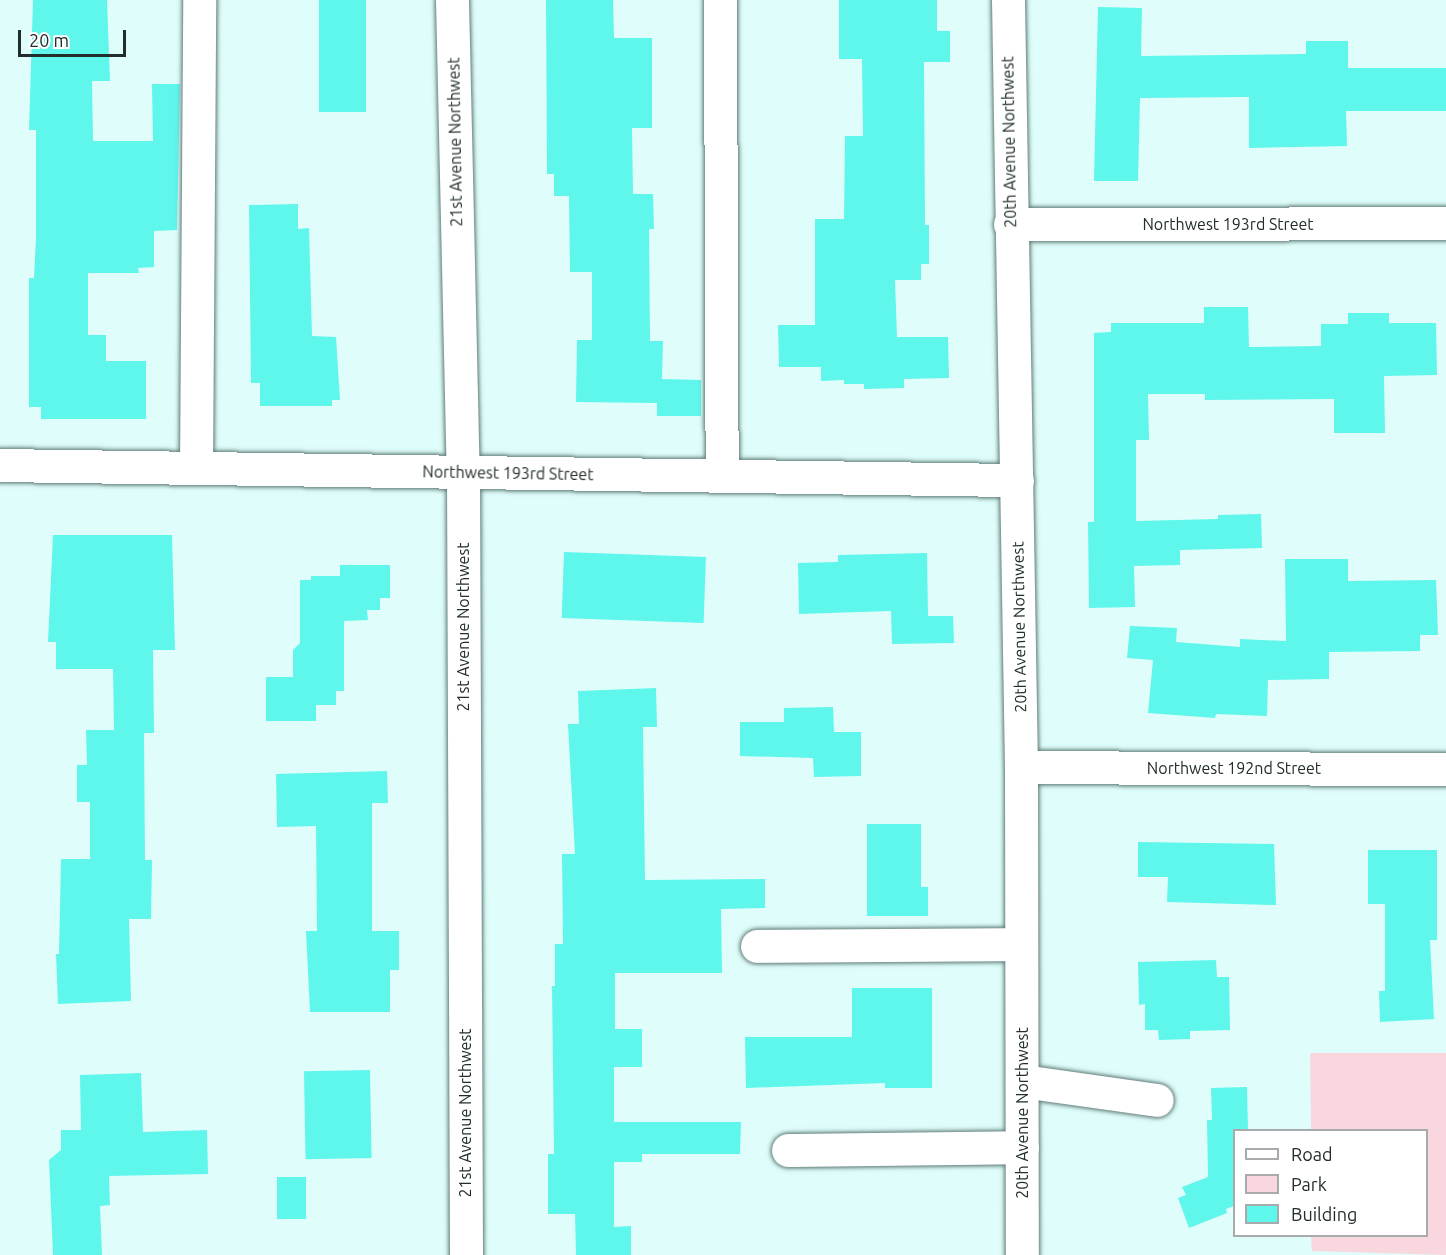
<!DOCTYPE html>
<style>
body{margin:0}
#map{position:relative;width:1446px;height:1255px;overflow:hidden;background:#dffefb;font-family:Ubuntu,sans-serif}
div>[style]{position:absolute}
.green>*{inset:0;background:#f8d7de}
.building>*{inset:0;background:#5ff6ec;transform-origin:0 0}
.roads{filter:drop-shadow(0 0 2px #607c79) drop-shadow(0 0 2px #607c79)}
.minor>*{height:33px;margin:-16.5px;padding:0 16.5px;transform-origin:16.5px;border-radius:16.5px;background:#fff}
span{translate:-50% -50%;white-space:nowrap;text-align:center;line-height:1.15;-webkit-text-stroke:6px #fff;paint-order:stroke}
.street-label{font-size:16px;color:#222e2c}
.legend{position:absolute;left:1233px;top:1129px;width:195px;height:108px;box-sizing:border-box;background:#fff;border:2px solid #a7abab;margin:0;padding:8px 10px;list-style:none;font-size:18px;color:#222e2c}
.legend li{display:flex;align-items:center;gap:12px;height:30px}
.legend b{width:30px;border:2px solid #a7abab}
.scale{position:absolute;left:18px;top:30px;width:108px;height:27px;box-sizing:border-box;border:3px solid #222e2c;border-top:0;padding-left:8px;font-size:18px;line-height:21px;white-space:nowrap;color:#222e2c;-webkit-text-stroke:4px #fff;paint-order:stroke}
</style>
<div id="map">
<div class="green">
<i style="clip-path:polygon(1310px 1053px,1446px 1053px,1446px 1255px,1312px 1251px,1311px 1236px,1426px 1236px,1426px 1130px,1311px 1130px)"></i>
</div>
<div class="building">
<i style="clip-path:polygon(33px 0,107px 0,110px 81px,92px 81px,93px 141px,153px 141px,152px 84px,180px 84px,177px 230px,154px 231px,154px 267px,138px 268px,139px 273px,88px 273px,88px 335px,106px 335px,106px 361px,146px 361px,146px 419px,41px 419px,41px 407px,29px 407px,29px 278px,34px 278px,36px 238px,36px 130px,29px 130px)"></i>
<i style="left:319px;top:0;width:47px;height:112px"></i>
<i style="clip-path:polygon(546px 0,613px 0,614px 38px,652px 38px,652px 128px,632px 128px,633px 194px,653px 194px,654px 229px,649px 229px,650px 341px,663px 341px,662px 379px,701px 380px,701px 416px,657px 416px,657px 403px,576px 402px,577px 340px,592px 340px,592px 272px,570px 272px,569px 196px,554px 196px,554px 174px,547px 174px)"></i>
<i style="clip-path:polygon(839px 0,937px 0,937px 31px,950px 31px,950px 62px,924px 62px,925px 225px,929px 225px,929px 264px,921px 264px,921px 280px,895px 280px,897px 337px,948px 337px,949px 378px,904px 379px,904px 388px,864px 389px,864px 384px,844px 384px,844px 380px,821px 381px,821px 367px,779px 367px,778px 325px,815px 325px,815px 219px,844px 219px,845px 136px,863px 136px,862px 59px,839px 59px)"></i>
<i style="clip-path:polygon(1098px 7px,1142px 8px,1141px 56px,1306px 54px,1306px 41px,1348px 41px,1348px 68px,1446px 68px,1446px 111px,1346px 111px,1347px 146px,1249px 148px,1249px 97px,1140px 98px,1138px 181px,1094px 181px)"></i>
<i style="clip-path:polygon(298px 204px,298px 229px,309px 228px,312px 336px,336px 337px,340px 400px,332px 400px,332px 406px,260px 406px,260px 383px,251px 383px,249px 205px)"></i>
<i style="clip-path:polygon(1204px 307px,1248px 307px,1249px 347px,1321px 346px,1321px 324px,1348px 324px,1348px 313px,1389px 313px,1389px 323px,1436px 323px,1437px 375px,1384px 376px,1385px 433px,1334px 433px,1334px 399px,1205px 400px,1205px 394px,1148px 394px,1149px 440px,1136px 440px,1136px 521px,1218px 519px,1218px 515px,1261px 514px,1262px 548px,1180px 550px,1180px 565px,1134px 566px,1135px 607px,1089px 608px,1088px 522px,1094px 522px,1094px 333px,1111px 332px,1111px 323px,1204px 323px)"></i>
<i style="clip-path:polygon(53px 535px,172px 535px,175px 650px,153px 650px,154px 733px,144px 733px,145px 860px,152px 860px,151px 919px,129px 919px,131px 1001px,58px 1004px,56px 954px,59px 954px,61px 859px,90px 859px,90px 802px,77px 802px,77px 765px,87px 765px,86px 730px,114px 730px,113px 669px,56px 669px,56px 642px,48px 642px)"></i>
<i style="left:564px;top:552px;width:142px;height:66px;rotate:2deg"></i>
<i style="clip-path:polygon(927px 553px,928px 616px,953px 616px,954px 643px,892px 644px,891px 611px,799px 614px,798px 563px,838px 562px,838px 555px)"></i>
<i style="clip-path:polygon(1285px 559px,1348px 559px,1348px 581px,1436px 580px,1438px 635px,1420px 635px,1420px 651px,1329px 652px,1329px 679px,1268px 680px,1267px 716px,1216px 714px,1215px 718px,1148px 713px,1153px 660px,1127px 658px,1130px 626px,1177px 628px,1176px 642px,1240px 647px,1240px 639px,1286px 641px)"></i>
<i style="clip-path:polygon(340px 565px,390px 565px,390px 598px,380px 598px,380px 610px,367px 610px,368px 620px,344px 621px,344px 691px,336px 691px,336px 705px,316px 705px,316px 721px,266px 721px,266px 677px,293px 677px,293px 650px,300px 643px,300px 580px,311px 580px,311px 576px,340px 576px)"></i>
<i style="clip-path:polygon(656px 688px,657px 727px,643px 727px,645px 880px,765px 879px,765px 908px,721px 909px,722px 973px,615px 973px,615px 1029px,642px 1029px,642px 1067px,614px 1067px,614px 1122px,741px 1122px,740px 1154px,642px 1154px,642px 1162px,614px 1162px,614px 1227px,631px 1226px,631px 1255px,576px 1255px,575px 1214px,548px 1214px,548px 1154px,554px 1154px,552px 986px,555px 986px,555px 944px,563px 944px,562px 854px,575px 854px,568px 724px,579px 724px,578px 691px)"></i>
<i style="clip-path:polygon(833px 707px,834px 732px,861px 732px,861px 776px,814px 777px,813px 758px,740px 756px,740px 722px,784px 722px,784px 708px)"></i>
<i style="clip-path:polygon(387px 771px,388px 803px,372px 803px,372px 931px,399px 931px,399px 970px,390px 970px,390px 1012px,310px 1012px,306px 931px,317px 931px,316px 826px,277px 827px,276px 774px)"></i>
<i style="clip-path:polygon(867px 824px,921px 824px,921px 887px,928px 887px,928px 916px,867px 916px)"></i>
<i style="clip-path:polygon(1138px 842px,1274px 844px,1276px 905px,1167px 902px,1168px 877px,1138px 877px)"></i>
<i style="clip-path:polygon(1368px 850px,1437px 850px,1437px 940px,1430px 940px,1434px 1019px,1380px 1022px,1379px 991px,1385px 991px,1385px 904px,1368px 904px)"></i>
<i style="clip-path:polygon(1216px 960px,1217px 977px,1229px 977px,1230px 1030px,1190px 1031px,1190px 1039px,1159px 1040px,1158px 1030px,1145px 1030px,1145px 1004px,1139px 1005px,1138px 962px)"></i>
<i style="clip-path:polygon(852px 988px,932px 988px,932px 1088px,885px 1088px,885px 1083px,746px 1088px,745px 1037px,852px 1037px)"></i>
<i style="left:370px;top:1070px;width:88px;height:66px;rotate:89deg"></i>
<i style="clip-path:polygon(141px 1073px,143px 1132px,207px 1130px,208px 1174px,109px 1176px,110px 1205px,100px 1206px,102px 1255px,53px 1255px,49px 1160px,61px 1150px,61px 1130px,81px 1130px,80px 1075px)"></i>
<i style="clip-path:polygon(1247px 1087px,1248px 1131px,1234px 1131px,1234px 1206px,1226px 1209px,1227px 1213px,1189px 1228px,1178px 1198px,1186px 1195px,1182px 1187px,1208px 1177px,1207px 1120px,1212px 1120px,1211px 1088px)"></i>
<i style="left:277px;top:1177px;width:29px;height:42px"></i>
</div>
<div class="roads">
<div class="minor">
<i style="left:452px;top:0;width:473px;rotate:88.7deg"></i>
<i style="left:463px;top:473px;width:782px;rotate:89.78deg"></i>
<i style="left:720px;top:0;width:476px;rotate:89.8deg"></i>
<i style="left:1008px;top:0;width:767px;rotate:89.03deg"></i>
<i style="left:1021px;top:767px;width:488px;rotate:89.9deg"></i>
<i style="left:1010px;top:224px;width:436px;rotate:-0.1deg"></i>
<i style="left:0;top:465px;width:1017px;rotate:0.85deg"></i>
<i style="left:196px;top:468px;width:468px;rotate:-89.6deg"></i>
<i style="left:1021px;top:767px;width:425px;rotate:0.3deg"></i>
<i style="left:757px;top:946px;width:264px;rotate:-0.4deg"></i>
<i style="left:1022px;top:1081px;width:136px;rotate:8deg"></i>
<i style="left:788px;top:1150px;width:234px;rotate:-0.7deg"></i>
</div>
</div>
<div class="street-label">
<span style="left:455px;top:142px;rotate:-91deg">21st Avenue Northwest</span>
<span style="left:1009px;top:142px;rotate:-91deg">20th Avenue Northwest</span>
<span style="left:1228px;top:224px">Northwest 193rd Street</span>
<span style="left:508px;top:473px;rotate:1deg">Northwest 193rd Street</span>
<span style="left:463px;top:627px;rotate:-90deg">21st Avenue Northwest</span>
<span style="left:1019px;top:627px;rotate:-91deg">20th Avenue Northwest</span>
<span style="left:1234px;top:768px">Northwest 192nd Street</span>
<span style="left:465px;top:1113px;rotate:-90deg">21st Avenue Northwest</span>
<span style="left:1022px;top:1113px;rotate:-90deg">20th Avenue Northwest</span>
</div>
<ul class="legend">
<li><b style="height:8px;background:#fff"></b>Road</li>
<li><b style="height:16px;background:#f8d7de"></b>Park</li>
<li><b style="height:16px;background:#5ff6ec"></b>Building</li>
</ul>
<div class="scale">20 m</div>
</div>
